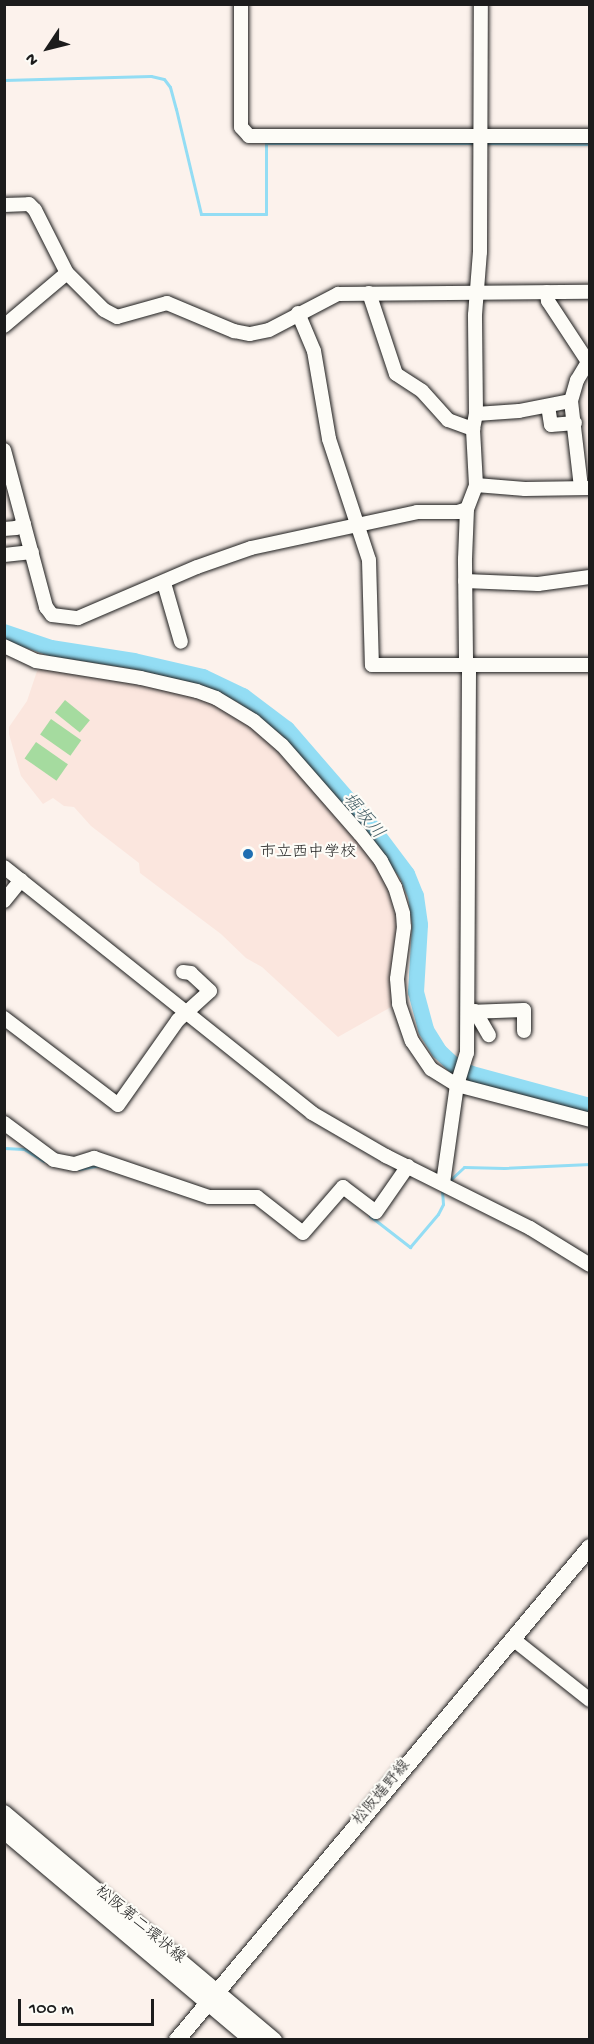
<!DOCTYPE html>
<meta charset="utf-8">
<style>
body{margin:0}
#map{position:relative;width:594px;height:2044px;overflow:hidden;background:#fcf2ec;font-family:"Gochi Hand","Klee One",sans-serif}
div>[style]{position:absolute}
.built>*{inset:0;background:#fbe6de}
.green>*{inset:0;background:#a5db9f;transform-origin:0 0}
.stream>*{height:3px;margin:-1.5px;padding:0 1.5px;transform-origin:1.5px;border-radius:1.5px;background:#93ddf4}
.river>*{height:16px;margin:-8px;padding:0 8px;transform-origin:8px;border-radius:8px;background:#93ddf4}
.roads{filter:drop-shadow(0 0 2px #1c1c1c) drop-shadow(0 0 2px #1c1c1c)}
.minor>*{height:14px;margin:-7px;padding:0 7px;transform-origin:7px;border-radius:7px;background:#fdfcf7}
.major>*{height:16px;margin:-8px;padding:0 8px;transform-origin:8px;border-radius:8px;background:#fdfcf7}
.dots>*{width:16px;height:16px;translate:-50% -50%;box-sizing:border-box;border:3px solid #fdfcf7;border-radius:50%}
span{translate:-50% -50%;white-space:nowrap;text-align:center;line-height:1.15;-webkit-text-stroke:4.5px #fdfcf7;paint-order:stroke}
.poi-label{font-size:16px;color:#1c1c1c}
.left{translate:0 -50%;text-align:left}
.street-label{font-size:16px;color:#1c1c1c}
.water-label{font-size:18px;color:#466068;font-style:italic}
.frame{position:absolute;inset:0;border:6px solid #1c1c1c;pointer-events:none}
.north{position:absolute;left:18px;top:18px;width:60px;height:60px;-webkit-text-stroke:4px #fdfcf7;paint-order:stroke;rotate:235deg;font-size:16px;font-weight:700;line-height:24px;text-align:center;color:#1c1c1c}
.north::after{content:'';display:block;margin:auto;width:21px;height:27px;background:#1c1c1c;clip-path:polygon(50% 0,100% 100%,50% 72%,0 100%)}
.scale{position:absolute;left:18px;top:1999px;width:136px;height:27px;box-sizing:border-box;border:3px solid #1c1c1c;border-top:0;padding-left:8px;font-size:18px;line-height:21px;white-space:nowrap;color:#1c1c1c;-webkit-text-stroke:4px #fdfcf7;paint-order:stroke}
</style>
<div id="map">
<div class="built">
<i style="clip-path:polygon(42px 668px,178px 692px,214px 704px,247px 723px,272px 746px,333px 812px,374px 861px,386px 885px,397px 920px,394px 959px,390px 975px,391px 1007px,338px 1037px,262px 967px,246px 958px,221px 934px,140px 873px,139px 863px,91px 826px,74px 807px,64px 806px,53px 798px,43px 804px,21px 776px,9px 734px,9px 727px,27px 701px,37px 671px)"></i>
</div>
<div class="green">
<i style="left:65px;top:700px;width:32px;height:16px;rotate:39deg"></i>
<i style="left:51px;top:719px;width:37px;height:19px;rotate:35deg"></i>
<i style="left:36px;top:742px;width:39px;height:20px;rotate:35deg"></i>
</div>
<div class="stream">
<i style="left:4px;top:80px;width:147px;rotate:-1.6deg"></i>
<i style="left:151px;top:76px;width:13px;rotate:13deg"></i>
<i style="left:164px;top:79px;width:10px;rotate:53deg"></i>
<i style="left:170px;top:87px;width:23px;rotate:75deg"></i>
<i style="left:176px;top:109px;width:108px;rotate:76.6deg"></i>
<i style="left:201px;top:214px;width:65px"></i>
<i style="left:266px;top:214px;width:71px;rotate:-90deg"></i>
<i style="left:266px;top:143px;width:211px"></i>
<i style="left:483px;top:143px;width:107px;rotate:0.5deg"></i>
<i style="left:4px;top:1148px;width:20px;rotate:3deg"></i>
<i style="left:24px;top:1149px;width:23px;rotate:31deg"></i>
<i style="left:79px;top:1169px;width:20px;rotate:-11deg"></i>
<i style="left:448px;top:1182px;width:22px;rotate:-43deg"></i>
<i style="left:464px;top:1167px;width:40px;rotate:1.4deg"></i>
<i style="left:504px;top:1168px;width:86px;rotate:-2.7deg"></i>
<i style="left:370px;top:1216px;width:51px;rotate:37.8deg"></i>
<i style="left:410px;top:1247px;width:43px;rotate:-49.7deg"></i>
<i style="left:438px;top:1214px;width:11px;rotate:-63deg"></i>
<i style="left:443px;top:1204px;width:14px;rotate:-94deg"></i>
</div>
<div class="river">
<i style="left:4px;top:632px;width:50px;rotate:18.8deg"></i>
<i style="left:51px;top:648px;width:84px;rotate:8.9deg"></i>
<i style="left:134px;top:661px;width:71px;rotate:13.1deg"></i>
<i style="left:203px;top:677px;width:44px;rotate:25.4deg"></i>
<i style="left:243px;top:696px;width:55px;rotate:36.9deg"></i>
<i style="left:287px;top:729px;width:128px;rotate:49.1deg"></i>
<i style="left:371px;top:826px;width:60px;rotate:53.1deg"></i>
<i style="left:407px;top:874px;width:24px;rotate:68deg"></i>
<i style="left:416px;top:896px;width:29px;rotate:82deg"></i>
<i style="left:420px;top:925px;width:67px;rotate:93.4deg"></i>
<i style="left:416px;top:992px;width:39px;rotate:75deg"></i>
<i style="left:426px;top:1030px;width:25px;rotate:58deg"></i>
<i style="left:439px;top:1051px;width:21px;rotate:43deg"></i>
<i style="left:454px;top:1065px;width:20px;rotate:27deg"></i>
<i style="left:472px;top:1074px;width:122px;rotate:15.2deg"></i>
</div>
<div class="roads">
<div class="minor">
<i style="left:241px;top:4px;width:123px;rotate:90deg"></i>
<i style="left:241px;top:127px;width:12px;rotate:48deg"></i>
<i style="left:249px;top:136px;width:341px"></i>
<i style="left:4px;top:205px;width:25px;rotate:-2deg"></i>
<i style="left:29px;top:204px;width:8px;rotate:45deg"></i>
<i style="left:35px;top:210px;width:71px;rotate:63.1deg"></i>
<i style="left:67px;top:273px;width:52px;rotate:45deg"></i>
<i style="left:104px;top:310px;width:15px;rotate:28deg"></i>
<i style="left:117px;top:317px;width:52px;rotate:-15.6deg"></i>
<i style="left:167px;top:303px;width:73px;rotate:22.7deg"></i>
<i style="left:234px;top:331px;width:16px;rotate:11deg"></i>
<i style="left:250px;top:334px;width:19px;rotate:-12deg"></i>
<i style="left:269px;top:330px;width:78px;rotate:-27.6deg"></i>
<i style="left:338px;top:294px;width:252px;rotate:-0.5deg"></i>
<i style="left:547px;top:292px;width:9px;rotate:84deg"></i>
<i style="left:548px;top:301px;width:73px;rotate:56.7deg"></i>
<i style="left:588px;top:362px;width:21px;rotate:121deg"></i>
<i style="left:577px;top:380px;width:22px;rotate:106deg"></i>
<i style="left:571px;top:401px;width:87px;rotate:83.4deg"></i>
<i style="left:369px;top:293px;width:85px;rotate:71.6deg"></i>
<i style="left:396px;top:374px;width:31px;rotate:33deg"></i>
<i style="left:422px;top:391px;width:39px;rotate:48deg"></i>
<i style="left:448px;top:420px;width:27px;rotate:20deg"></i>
<i style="left:298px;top:313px;width:41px;rotate:67.2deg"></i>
<i style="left:314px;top:351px;width:89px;rotate:80.3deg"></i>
<i style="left:329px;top:439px;width:127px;rotate:71.7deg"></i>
<i style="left:369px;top:560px;width:105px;rotate:88.4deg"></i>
<i style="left:372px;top:665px;width:218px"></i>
<i style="left:4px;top:326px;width:82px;rotate:-40.1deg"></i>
<i style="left:548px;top:406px;width:19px;rotate:81deg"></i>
<i style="left:551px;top:425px;width:24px;rotate:-5deg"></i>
<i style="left:476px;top:414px;width:43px;rotate:-4deg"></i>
<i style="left:519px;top:411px;width:53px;rotate:-10.9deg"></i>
<i style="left:4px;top:450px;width:163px;rotate:75deg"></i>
<i style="left:46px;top:607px;width:10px;rotate:53deg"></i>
<i style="left:52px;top:615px;width:26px;rotate:7deg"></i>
<i style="left:78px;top:618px;width:129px;rotate:-23.2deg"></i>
<i style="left:197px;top:567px;width:57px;rotate:-19.4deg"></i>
<i style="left:251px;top:548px;width:170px;rotate:-12.2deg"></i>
<i style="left:417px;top:512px;width:41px"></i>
<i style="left:458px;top:512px;width:9px;rotate:-18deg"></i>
<i style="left:476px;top:485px;width:49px;rotate:4.7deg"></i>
<i style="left:525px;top:489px;width:65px;rotate:-0.9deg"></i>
<i style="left:4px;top:529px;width:12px;rotate:-5deg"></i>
<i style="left:16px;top:528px;width:9px;rotate:-27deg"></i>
<i style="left:4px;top:555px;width:28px;rotate:-6deg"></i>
<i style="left:465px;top:581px;width:73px;rotate:2.4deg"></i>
<i style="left:538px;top:584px;width:52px;rotate:-7.7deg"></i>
<i style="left:164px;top:583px;width:61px;rotate:73.9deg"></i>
<i style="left:4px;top:646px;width:35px;rotate:25deg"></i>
<i style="left:36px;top:661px;width:106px;rotate:9.2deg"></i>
<i style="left:141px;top:678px;width:57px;rotate:13.1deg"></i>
<i style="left:197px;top:691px;width:20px;rotate:20deg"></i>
<i style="left:216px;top:698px;width:44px;rotate:31.2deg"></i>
<i style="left:254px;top:721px;width:37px;rotate:41deg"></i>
<i style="left:282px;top:745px;width:118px;rotate:48.8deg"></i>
<i style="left:360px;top:834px;width:34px;rotate:52deg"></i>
<i style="left:381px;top:861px;width:30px;rotate:62deg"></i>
<i style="left:395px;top:887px;width:28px;rotate:73deg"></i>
<i style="left:403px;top:914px;width:13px;rotate:86deg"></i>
<i style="left:404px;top:927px;width:52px;rotate:97.7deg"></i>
<i style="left:397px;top:979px;width:25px;rotate:85deg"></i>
<i style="left:399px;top:1004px;width:39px;rotate:71deg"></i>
<i style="left:412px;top:1041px;width:34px;rotate:56deg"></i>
<i style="left:431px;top:1069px;width:31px;rotate:32deg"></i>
<i style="left:457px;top:1085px;width:138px;rotate:14.7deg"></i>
<i style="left:4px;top:867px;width:394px;rotate:38.6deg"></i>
<i style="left:312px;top:1113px;width:86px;rotate:30.2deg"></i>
<i style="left:386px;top:1156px;width:161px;rotate:26.6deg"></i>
<i style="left:530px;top:1228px;width:70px;rotate:31.7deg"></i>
<i style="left:4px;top:901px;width:27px;rotate:-51deg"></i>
<i style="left:475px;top:1011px;width:28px;rotate:60deg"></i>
<i style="left:468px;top:1012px;width:56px;rotate:-2deg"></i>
<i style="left:524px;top:1010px;width:21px;rotate:90deg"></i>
<i style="left:4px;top:1018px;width:143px;rotate:37.3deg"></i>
<i style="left:118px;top:1105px;width:104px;rotate:-54.8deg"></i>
<i style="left:178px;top:1020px;width:43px;rotate:-42.2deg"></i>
<i style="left:210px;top:991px;width:26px;rotate:-137deg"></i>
<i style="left:191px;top:973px;width:8px;rotate:-173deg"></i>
<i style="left:4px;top:1123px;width:62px;rotate:36.5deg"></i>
<i style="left:54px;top:1160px;width:21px;rotate:11deg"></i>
<i style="left:75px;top:1164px;width:20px;rotate:-18deg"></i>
<i style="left:94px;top:1158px;width:121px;rotate:18.7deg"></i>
<i style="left:209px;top:1197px;width:48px"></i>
<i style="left:257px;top:1197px;width:58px;rotate:38deg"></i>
<i style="left:303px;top:1233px;width:61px;rotate:-49deg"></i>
<i style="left:343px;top:1187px;width:41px;rotate:37.1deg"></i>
<i style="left:376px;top:1212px;width:56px;rotate:-55.2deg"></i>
<i style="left:443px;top:1183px;width:99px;rotate:-81.9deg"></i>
<i style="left:457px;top:1085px;width:34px;rotate:-73deg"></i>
<i style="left:467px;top:1053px;width:386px;rotate:-89.7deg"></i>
<i style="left:469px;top:667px;width:9px;rotate:-111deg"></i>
<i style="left:466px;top:659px;width:100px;rotate:-90.6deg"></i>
<i style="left:465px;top:559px;width:50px;rotate:-87.7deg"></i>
<i style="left:467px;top:509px;width:26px;rotate:-69deg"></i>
<i style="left:476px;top:485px;width:56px;rotate:-93.1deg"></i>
<i style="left:473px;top:429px;width:15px;rotate:-79deg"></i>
<i style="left:476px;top:414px;width:99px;rotate:-90.6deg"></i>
<i style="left:475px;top:315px;width:63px;rotate:-85.5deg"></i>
<i style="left:480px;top:252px;width:248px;rotate:-89.8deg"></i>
<i style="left:513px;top:1639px;width:98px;rotate:38.4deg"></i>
</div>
<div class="major">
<i style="left:4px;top:1813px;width:353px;rotate:40.1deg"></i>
<i style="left:4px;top:1831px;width:324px;rotate:40.1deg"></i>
<i style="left:177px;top:2040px;width:643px;rotate:-50.05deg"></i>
</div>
</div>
<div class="dots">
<i style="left:248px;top:854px;background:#1f6fb2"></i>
</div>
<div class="poi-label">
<span class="left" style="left:260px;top:854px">市立西中学校</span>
</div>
<div class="street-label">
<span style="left:383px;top:1794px;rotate:-50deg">松阪嬉野線</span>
<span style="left:139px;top:1926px;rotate:40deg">松阪第二環状線</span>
</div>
<div class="water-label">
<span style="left:362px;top:817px;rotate:50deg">堀坂川</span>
</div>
<div class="frame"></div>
<div class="north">N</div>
<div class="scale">100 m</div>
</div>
